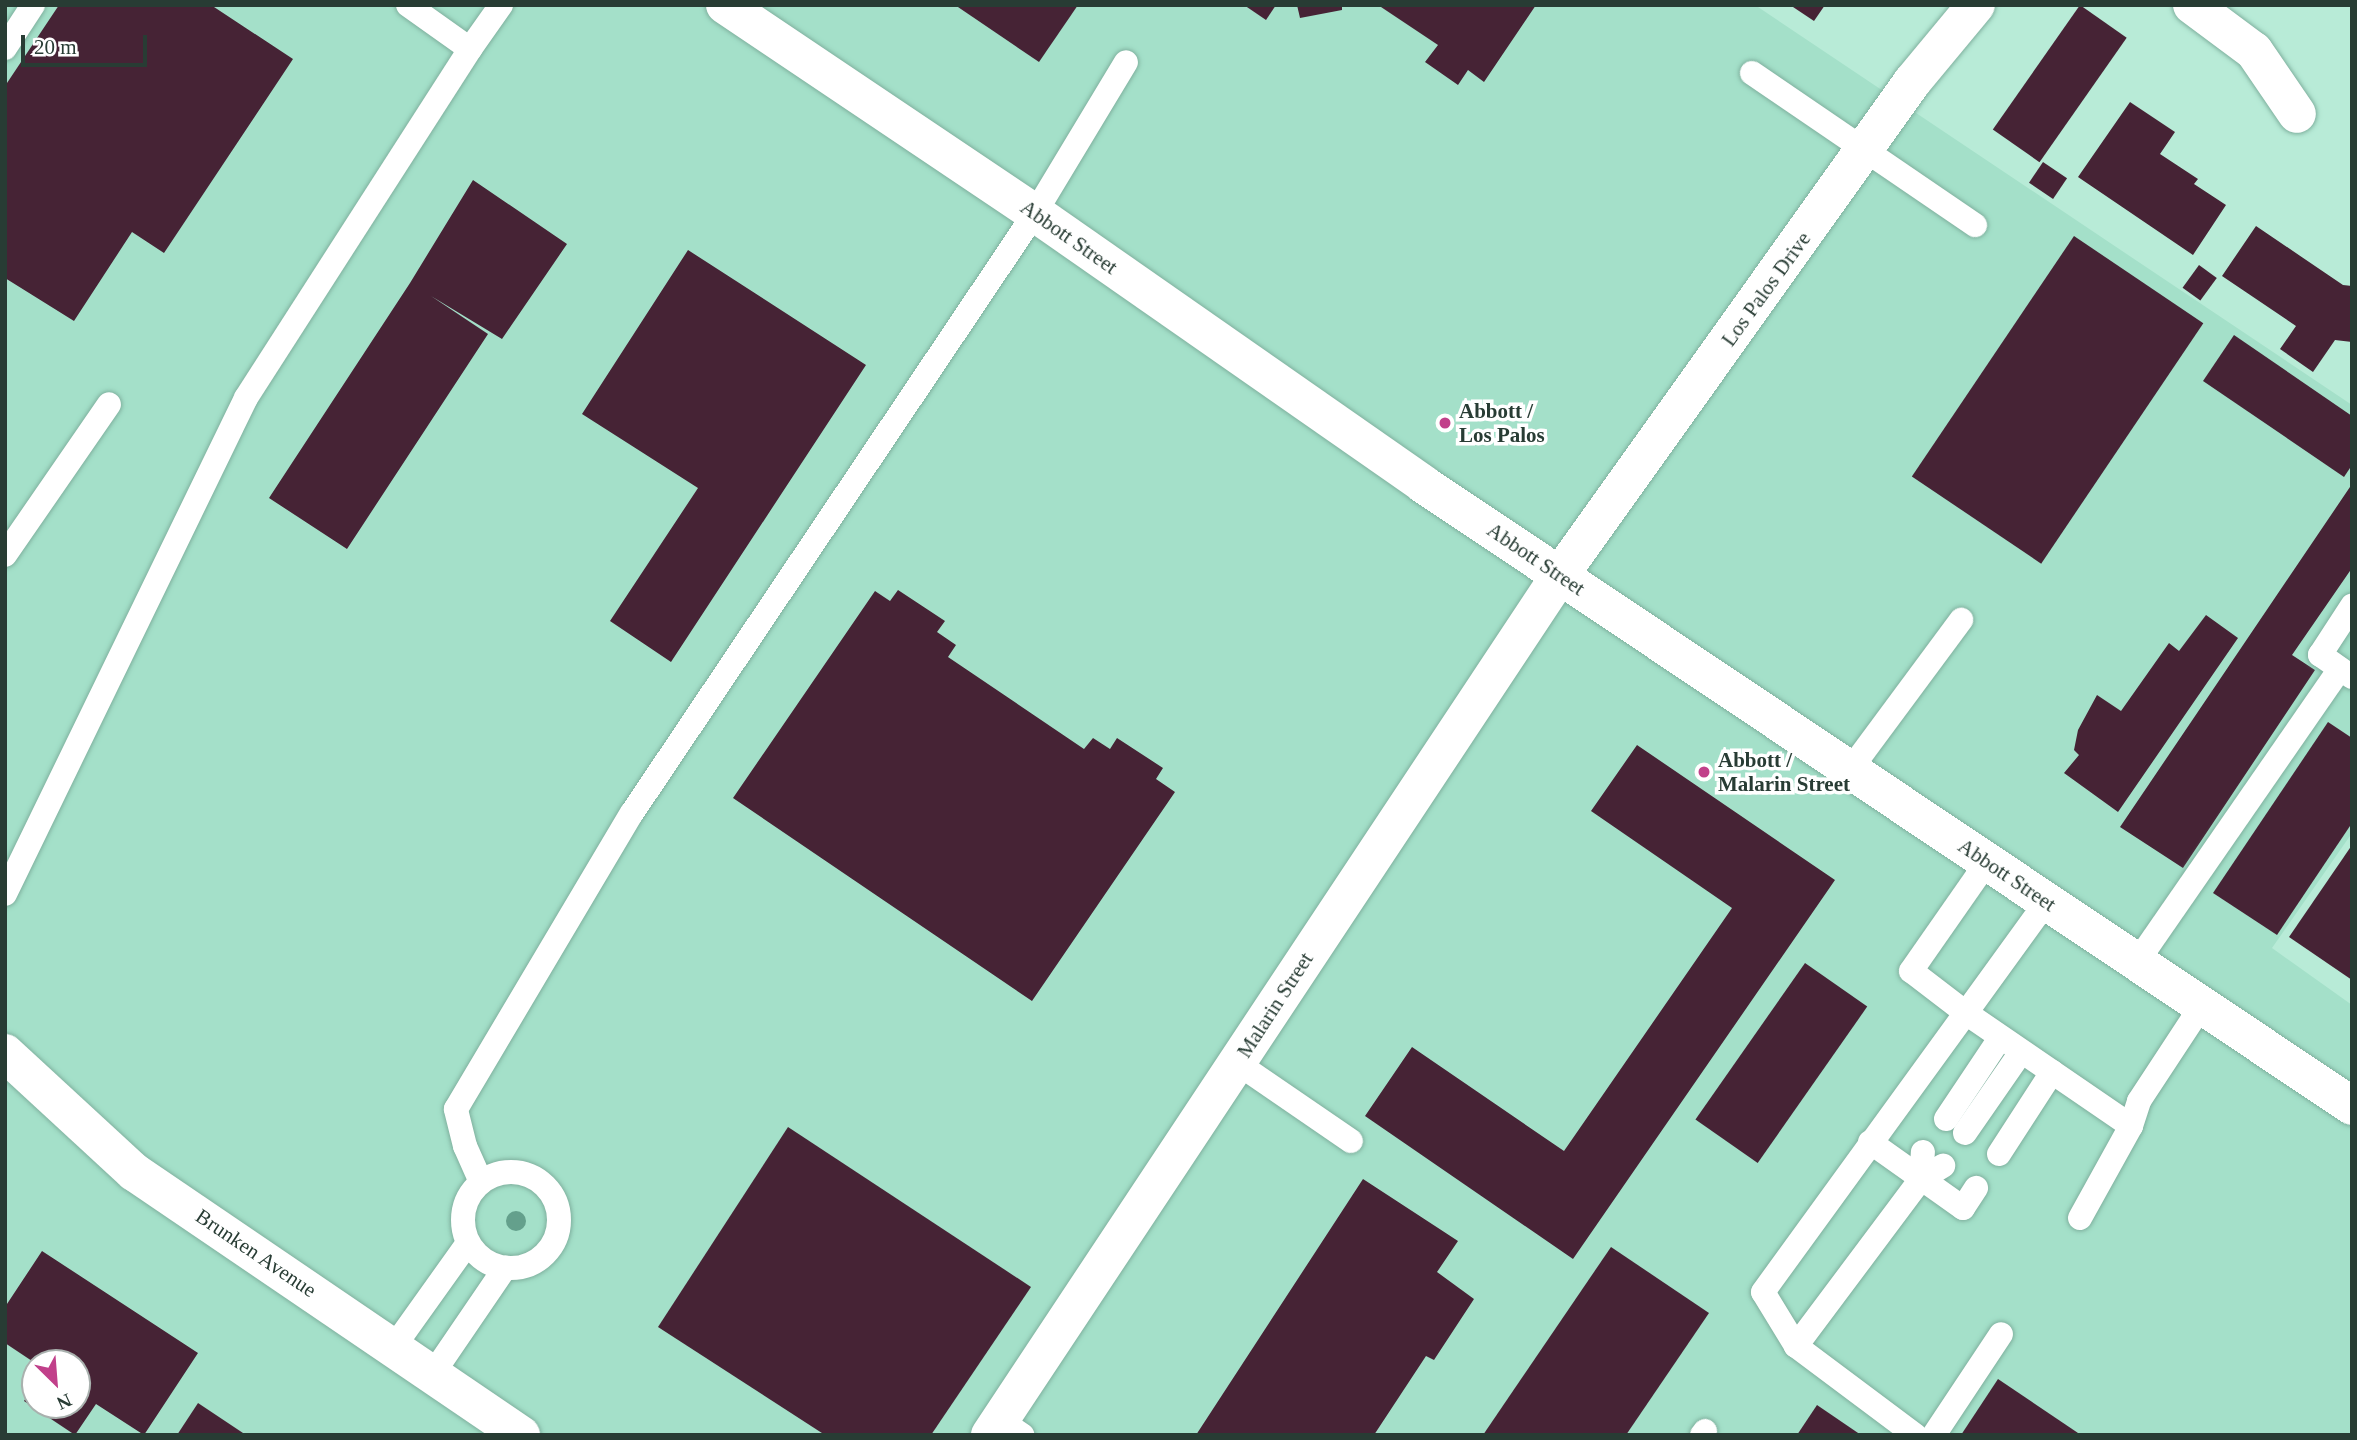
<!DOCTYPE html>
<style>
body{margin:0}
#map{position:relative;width:2357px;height:1440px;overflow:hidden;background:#b8ebd7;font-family:Georgia,serif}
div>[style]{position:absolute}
.built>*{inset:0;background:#a4e0c9}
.building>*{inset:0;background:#462335;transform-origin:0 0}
.roads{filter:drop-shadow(0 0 2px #7fb09e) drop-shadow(0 0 2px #7fb09e)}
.lane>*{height:24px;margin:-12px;padding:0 12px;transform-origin:12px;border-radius:12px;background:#fff}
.lane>.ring{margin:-12px;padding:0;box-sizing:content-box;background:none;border:24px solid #fff;border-radius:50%}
.street>*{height:38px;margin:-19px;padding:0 19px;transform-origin:19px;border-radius:19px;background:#fff}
.secondary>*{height:38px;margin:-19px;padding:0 19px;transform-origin:19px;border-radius:19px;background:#fff}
.trees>*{width:20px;height:20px;margin:-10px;border-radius:50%;background:#64a08c}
.dots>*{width:19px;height:19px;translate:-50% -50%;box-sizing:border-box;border:4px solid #fff;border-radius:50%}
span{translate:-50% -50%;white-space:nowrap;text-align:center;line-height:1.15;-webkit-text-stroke:7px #fff;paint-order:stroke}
.street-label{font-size:21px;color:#283c34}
.poi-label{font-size:21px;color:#283c34;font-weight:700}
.left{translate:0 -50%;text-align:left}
.frame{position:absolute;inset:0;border:7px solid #283c34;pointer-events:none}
.north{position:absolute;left:21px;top:1349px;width:70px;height:70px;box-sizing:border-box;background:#fff;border:2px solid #a9b1ae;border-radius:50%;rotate:155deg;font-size:19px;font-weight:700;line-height:28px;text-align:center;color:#283c34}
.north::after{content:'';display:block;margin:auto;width:24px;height:32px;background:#c1408a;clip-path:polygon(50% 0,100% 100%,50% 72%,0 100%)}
.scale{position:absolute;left:21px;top:35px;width:126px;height:32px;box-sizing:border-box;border:4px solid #283c34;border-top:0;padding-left:9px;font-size:21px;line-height:24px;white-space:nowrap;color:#283c34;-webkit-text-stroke:5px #fff;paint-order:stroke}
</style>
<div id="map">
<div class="built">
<i style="clip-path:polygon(evenodd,5px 5px,1755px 5px,2352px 405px,2352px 833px,2272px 948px,2352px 1005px,2352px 1435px,5px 1435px,5px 5px,35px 1363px,77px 1363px,77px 1405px,35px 1405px,35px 1363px)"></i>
</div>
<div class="building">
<i style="clip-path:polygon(59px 5px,211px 5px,293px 59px,164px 253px,132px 232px,74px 321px,5px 278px,5px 86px)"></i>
<i style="clip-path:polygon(955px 5px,1078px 5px,1039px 62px)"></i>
<i style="clip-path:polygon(1244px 5px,1276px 5px,1266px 20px)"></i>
<i style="clip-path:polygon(1297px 5px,1342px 5px,1342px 10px,1300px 18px)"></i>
<i style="clip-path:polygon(1378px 5px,1536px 5px,1484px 82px,1468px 70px,1458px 85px,1425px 62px,1438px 45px)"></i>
<i style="clip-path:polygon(1790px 5px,1825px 5px,1814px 21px)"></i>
<i style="left:2080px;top:5px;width:57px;height:152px;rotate:35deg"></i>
<i style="clip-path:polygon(2130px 102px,2175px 132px,2160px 154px,2198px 179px,2194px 184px,2226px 205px,2193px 255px,2078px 177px)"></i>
<i style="left:2043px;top:162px;width:29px;height:25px;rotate:34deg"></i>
<i style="clip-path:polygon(473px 180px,567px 244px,502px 339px,431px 296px,488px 334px,347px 549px,269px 498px,410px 283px)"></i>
<i style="clip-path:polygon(2256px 226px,2343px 285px,2352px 286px,2352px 342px,2335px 340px,2313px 372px,2280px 349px,2296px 326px,2222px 276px)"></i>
<i style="left:2074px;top:236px;width:156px;height:290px;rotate:34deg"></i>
<i style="clip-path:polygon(688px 250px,866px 365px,671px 662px,610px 621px,698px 488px,582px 414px)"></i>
<i style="left:2199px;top:265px;width:22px;height:28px;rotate:36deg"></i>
<i style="clip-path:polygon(2234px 335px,2352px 416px,2352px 465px,2344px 477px,2203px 381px)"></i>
<i style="clip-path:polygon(2352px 484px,2352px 568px,2292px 655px,2315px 670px,2183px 868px,2120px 827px)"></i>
<i style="clip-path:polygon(898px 590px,945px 621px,937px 632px,956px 645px,948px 657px,1084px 749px,1093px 738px,1110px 749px,1117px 738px,1163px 768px,1156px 779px,1175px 792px,1032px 1001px,733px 798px,875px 591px,890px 601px)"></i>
<i style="clip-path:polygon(2206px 615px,2238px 638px,2118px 812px,2064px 773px,2079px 755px,2074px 750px,2078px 730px,2097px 695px,2121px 711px,2169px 643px,2179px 651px)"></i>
<i style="clip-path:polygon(2328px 722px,2352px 738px,2352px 823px,2277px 935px,2213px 893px)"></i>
<i style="clip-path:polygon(1637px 745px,1835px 880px,1573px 1259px,1365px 1116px,1412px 1047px,1564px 1151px,1732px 908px,1591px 811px)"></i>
<i style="clip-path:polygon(2352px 845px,2352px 980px,2289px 937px)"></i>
<i style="left:1805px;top:963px;width:76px;height:191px;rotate:35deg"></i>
<i style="clip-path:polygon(788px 1127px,1031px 1287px,931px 1435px,825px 1435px,658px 1327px)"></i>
<i style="clip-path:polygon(1363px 1179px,1458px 1241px,1437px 1272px,1474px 1299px,1434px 1360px,1426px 1356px,1374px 1435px,1196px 1435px)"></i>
<i style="clip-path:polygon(1611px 1247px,1709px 1313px,1626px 1435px,1483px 1435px)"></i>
<i style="clip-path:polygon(42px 1251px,198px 1353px,144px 1435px,96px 1404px,75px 1435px,24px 1401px,35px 1384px,35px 1405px,77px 1405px,77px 1363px,35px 1363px,5px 1343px,5px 1307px)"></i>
<i style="clip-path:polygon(1998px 1379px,2081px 1435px,1961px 1435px)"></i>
<i style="clip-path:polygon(198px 1403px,246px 1435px,177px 1435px)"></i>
<i style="clip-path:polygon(1817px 1405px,1861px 1435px,1797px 1435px)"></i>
</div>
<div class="roads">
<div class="lane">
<i style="left:408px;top:5px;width:76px;rotate:35.4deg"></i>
<i style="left:470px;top:49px;width:54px;rotate:-54.8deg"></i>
<i style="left:5px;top:48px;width:51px;rotate:-56.9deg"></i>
<i style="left:1752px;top:73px;width:270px;rotate:34.3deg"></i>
<i style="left:5px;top:555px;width:183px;rotate:-55.4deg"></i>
<i style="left:2352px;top:677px;width:39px;rotate:-145deg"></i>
<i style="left:2320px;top:655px;width:59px;rotate:-56.9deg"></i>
<i style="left:1850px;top:770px;width:187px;rotate:-53.5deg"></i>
<i style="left:5px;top:894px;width:551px;rotate:-64.09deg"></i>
<i style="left:246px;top:398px;width:415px;rotate:-57.3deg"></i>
<i style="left:2047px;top:901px;width:138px;rotate:125.9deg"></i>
<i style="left:1966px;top:1013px;width:200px;rotate:34.4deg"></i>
<i style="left:2131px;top:1126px;width:26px;rotate:-72deg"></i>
<i style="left:2139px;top:1101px;width:115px;rotate:-56.7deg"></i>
<i style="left:2137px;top:962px;width:356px;rotate:-55.3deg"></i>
<i style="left:1237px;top:1063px;width:138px;rotate:34.4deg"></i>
<i style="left:1946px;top:1119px;width:97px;rotate:-56.3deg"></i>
<i style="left:1965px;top:1133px;width:98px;rotate:-55.3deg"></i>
<i style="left:1870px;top:1142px;width:114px;rotate:35.4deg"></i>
<i style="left:1963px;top:1208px;width:24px;rotate:-57deg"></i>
<i style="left:1999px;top:1154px;width:98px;rotate:-57.1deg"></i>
<i class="ring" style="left:463px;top:1172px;width:72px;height:72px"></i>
<i style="left:1921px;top:1179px;width:27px;rotate:-86deg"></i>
<i style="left:481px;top:1182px;width:39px;rotate:-114deg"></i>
<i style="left:465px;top:1146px;width:38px;rotate:-104deg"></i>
<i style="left:456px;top:1109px;width:344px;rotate:-59.3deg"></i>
<i style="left:632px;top:813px;width:723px;rotate:-56.11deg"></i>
<i style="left:1035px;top:213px;width:176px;rotate:-58.9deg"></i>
<i style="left:2080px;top:1218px;width:105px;rotate:-61deg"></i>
<i style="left:1796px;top:1346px;width:63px;rotate:-121.4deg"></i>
<i style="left:1763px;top:1292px;width:345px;rotate:-54deg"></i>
<i style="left:1966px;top:1013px;width:69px;rotate:-142.6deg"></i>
<i style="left:1911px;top:971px;width:133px;rotate:-55.1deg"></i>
<i style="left:393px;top:1348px;width:129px;rotate:-54.5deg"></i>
<i style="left:432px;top:1375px;width:130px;rotate:-55.7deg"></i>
<i style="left:1000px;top:1420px;width:27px;rotate:34deg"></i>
<i style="left:1702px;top:1435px;width:5px;rotate:-53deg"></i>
<i style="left:1915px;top:1435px;width:149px;rotate:-143.2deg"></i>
<i style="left:1796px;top:1346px;width:209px;rotate:-53.2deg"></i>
<i style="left:1921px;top:1179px;width:26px;rotate:-31deg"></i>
<i style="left:1934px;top:1435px;width:121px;rotate:-56.4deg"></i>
</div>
<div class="street">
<i style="left:2192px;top:5px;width:77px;rotate:36.6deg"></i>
<i style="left:2254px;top:51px;width:76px;rotate:55.7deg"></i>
<i style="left:5px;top:1053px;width:176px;rotate:42.7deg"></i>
<i style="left:134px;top:1172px;width:468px;rotate:34.2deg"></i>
<i style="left:990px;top:1435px;width:1032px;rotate:-56.46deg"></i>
</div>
<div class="secondary">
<i style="left:725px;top:5px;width:373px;rotate:33.9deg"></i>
<i style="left:1035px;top:213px;width:473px;rotate:34.9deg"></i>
<i style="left:1423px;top:484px;width:1118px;rotate:33.8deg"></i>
<i style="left:1560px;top:575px;width:606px;rotate:-54.47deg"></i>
<i style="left:1912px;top:82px;width:100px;rotate:-50.3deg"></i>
</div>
</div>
<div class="trees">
<i style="left:516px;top:1221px"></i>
</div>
<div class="dots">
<i style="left:1445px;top:423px;background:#c1408a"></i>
<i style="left:1704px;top:772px;background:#c1408a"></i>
</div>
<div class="street-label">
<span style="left:1069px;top:237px;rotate:35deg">Abbott Street</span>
<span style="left:1766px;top:289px;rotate:-54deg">Los Palos Drive</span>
<span style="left:1536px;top:559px;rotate:34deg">Abbott Street</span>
<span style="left:2007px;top:875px;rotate:34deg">Abbott Street</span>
<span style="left:1275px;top:1005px;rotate:-57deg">Malarin Street</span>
<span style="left:256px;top:1253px;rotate:34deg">Brunken Avenue</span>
</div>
<div class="poi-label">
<span class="left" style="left:1459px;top:423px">Abbott /<br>Los Palos</span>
<span class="left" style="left:1718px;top:772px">Abbott /<br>Malarin Street</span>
</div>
<div class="frame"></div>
<div class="north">N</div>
<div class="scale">20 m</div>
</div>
